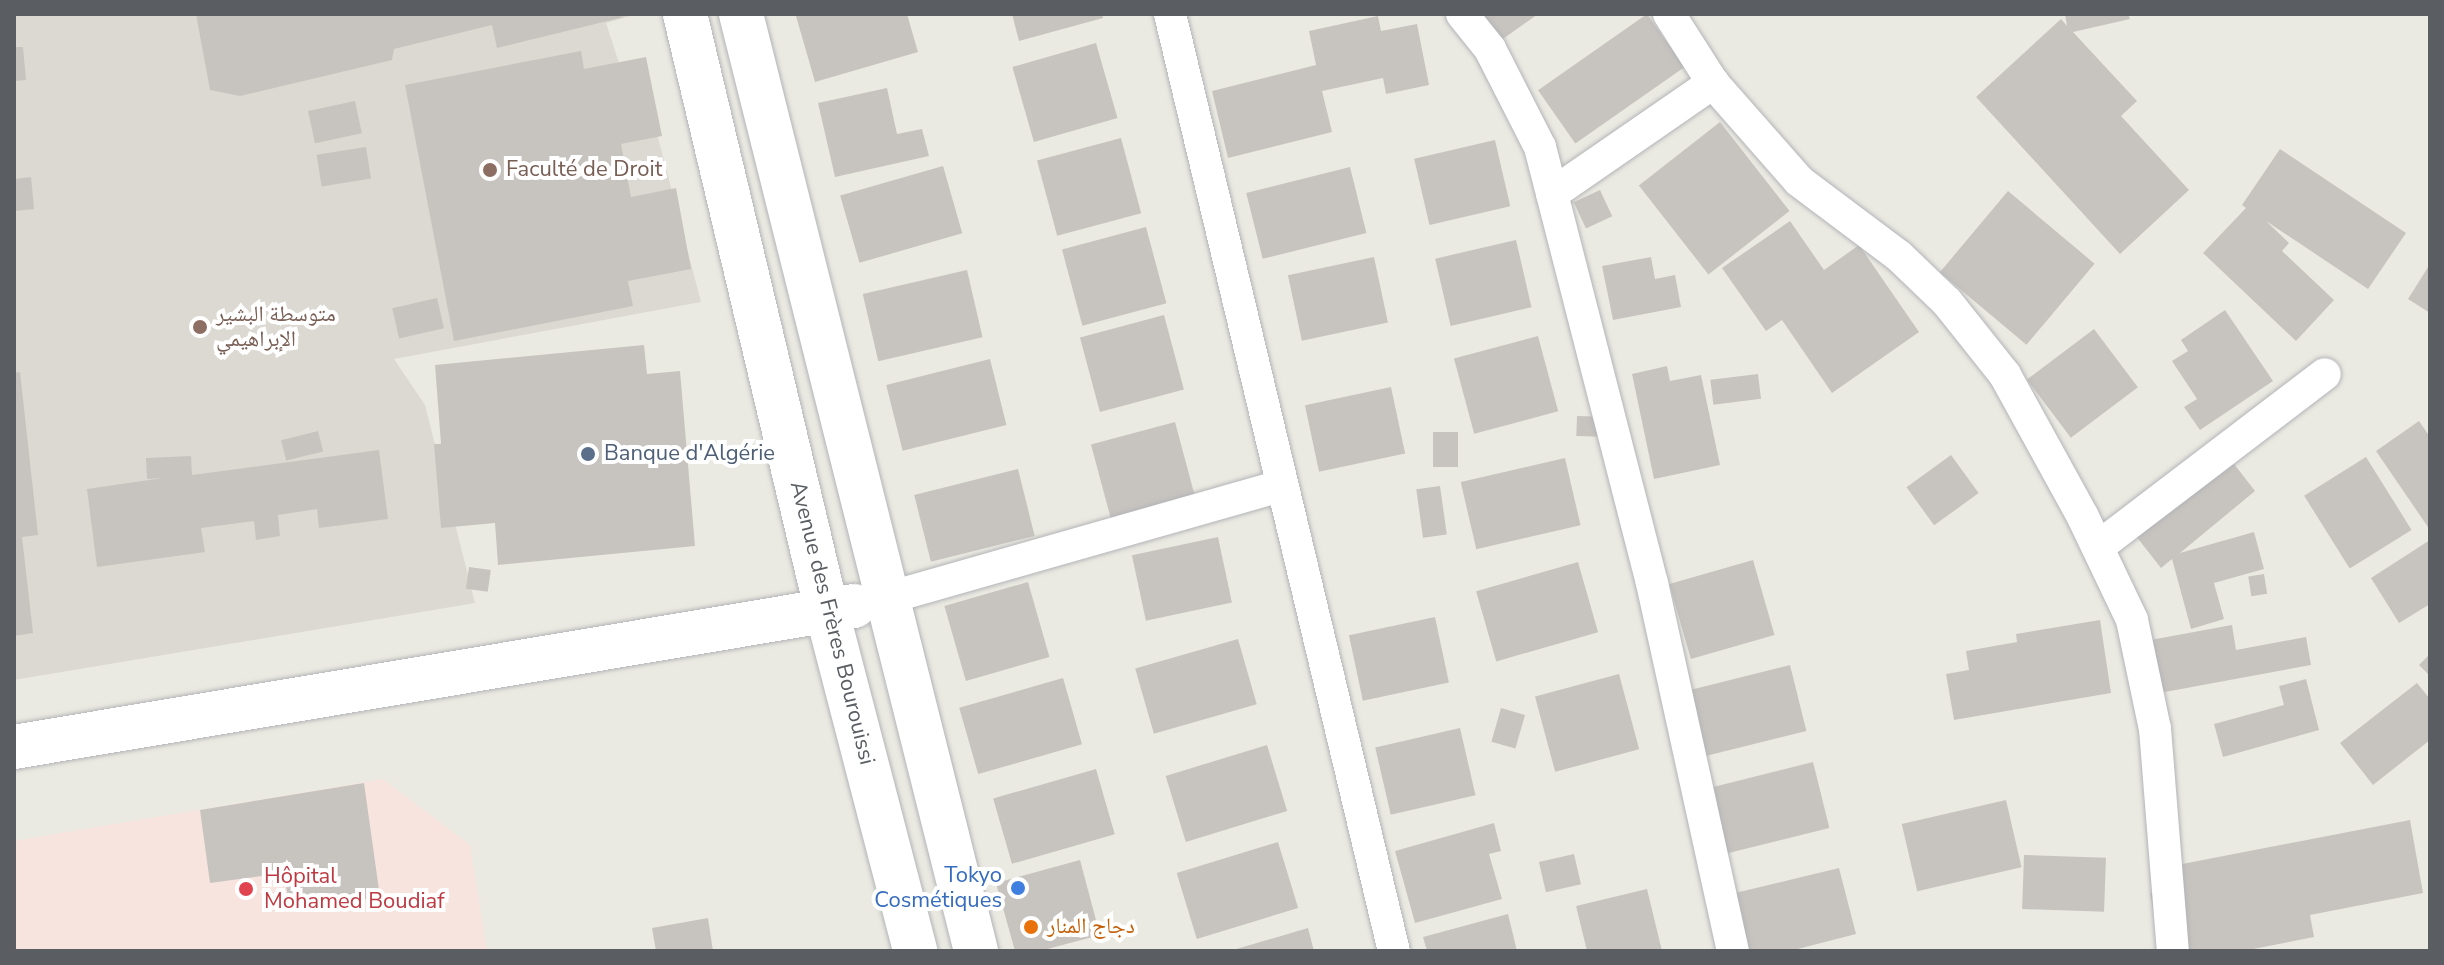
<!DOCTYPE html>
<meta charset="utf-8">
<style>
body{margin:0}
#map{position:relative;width:2444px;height:965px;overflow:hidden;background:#ebeae2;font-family:"Nunito Sans","Noto Naskh Arabic",sans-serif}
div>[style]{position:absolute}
.education>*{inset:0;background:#dbd9d1}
.medical>*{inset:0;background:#f7e4df}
.building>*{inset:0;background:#c7c4bf;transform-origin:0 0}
.roads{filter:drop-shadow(0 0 2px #b3b4b8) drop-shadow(0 0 2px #b3b4b8)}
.street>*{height:32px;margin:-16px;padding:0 16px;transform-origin:16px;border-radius:16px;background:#fff}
.secondary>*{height:44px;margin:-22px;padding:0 22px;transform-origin:22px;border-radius:22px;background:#fff}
.dots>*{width:22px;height:22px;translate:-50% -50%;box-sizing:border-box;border:4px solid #fff;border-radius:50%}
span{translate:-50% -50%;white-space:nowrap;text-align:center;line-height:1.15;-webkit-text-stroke:8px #fff;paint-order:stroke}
.education-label{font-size:22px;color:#785e54}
.left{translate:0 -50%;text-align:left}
.service-label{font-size:22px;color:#4e5e75}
.street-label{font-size:22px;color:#5a5d61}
.shop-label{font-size:22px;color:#366cbe}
.right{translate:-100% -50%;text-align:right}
.health-label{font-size:22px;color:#be3a42}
.food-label{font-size:22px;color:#c56008}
.frame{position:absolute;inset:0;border:16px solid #5a5d61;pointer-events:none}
</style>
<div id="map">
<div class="education">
<i style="clip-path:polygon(14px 14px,637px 14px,606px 23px,620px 66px,638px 61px,701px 302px,394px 359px,425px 405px,475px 603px,14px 680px)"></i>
</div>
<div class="medical">
<i style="clip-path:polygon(383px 779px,470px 845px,487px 951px,14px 951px,14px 841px)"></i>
</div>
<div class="building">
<i style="clip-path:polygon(196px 14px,609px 14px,624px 17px,497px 48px,492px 25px,394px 49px,392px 60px,240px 96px,210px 90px)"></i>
<i style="clip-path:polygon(907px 14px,918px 52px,815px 82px,796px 16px)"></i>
<i style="clip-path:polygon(1012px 14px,1102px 14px,1103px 18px,1019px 41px)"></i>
<i style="clip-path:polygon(1481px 14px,1538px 14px,1500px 41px)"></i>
<i style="left:1647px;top:14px;width:65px;height:133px;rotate:55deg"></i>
<i style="clip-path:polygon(2065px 14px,2128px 14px,2130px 19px,2073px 32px,2137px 101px,2121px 116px,2189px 190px,2120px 254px,1976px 97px,2061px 19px,2067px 26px)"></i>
<i style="clip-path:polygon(1378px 16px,1381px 31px,1417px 24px,1429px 85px,1386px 94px,1383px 78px,1322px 91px,1332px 132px,1228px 158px,1212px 91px,1316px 65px,1309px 31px)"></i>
<i style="left:1096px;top:43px;width:78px;height:87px;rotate:74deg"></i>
<i style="clip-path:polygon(14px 47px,23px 47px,26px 80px,14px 81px)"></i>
<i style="clip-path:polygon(581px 51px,584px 69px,646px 57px,662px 136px,621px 144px,631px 197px,676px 188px,691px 269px,628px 281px,633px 306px,454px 341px,405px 85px)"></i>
<i style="clip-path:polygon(887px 88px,897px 134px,922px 129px,929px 156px,835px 177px,818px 103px)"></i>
<i style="left:355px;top:101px;width:33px;height:48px;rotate:78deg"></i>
<i style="left:1720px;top:122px;width:113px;height:103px;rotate:52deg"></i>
<i style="left:1121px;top:138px;width:78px;height:87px;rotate:75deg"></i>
<i style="left:1495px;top:140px;width:68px;height:83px;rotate:77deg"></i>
<i style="left:366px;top:147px;width:32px;height:50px;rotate:81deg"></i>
<i style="clip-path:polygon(2280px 149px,2406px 233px,2368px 289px,2266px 221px,2289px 243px,2282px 251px,2334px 300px,2296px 341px,2203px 253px,2246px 208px,2242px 205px)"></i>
<i style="left:943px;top:166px;width:70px;height:107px;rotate:74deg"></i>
<i style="left:1350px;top:167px;width:68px;height:107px;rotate:76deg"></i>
<i style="clip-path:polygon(31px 177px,34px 209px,14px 211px,14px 179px)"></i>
<i style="left:1600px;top:190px;width:29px;height:29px;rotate:65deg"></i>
<i style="left:2008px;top:191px;width:113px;height:106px;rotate:40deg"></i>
<i style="clip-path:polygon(1790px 221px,1824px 270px,1859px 245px,1919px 332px,1832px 393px,1782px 320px,1766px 331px,1722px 268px)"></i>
<i style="left:1146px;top:227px;width:79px;height:87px;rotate:75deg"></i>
<i style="left:1516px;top:240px;width:69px;height:83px;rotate:77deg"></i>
<i style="left:1374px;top:257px;width:67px;height:88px;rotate:78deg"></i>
<i style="clip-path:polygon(1651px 257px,1655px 279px,1675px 275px,1681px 307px,1613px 320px,1602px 266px)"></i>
<i style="clip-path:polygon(2430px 264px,2430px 313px,2408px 299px)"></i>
<i style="left:967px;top:270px;width:69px;height:107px;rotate:77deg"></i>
<i style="left:437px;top:298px;width:31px;height:46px;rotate:77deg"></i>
<i style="clip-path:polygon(2225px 310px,2273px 381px,2200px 430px,2184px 407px,2197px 399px,2172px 361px,2188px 351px,2181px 340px)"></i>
<i style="left:1164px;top:315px;width:77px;height:87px;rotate:75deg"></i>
<i style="left:2094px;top:329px;width:73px;height:84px;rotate:53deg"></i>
<i style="left:1538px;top:336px;width:78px;height:87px;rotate:75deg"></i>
<i style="clip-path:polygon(644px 345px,647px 374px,680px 371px,695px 546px,498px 565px,495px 523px,441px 528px,434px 444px,441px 444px,435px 365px)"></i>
<i style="left:990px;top:359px;width:68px;height:107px;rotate:76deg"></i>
<i style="clip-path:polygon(1667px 366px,1670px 381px,1701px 375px,1720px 465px,1654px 479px,1632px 374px)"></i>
<i style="clip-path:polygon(20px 372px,38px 535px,22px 537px,33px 633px,14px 636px,14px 373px)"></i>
<i style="left:1758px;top:374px;width:25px;height:48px;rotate:83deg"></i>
<i style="left:1391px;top:387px;width:68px;height:88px;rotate:78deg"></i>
<i style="left:1577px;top:416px;width:25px;height:20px;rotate:2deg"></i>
<i style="clip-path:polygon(2419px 421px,2430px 437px,2430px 530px,2376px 451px)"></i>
<i style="left:1175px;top:422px;width:78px;height:87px;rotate:75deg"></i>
<i style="left:318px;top:431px;width:21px;height:38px;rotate:76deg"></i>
<i style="left:1433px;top:432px;width:25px;height:35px"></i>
<i style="clip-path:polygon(379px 450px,388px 519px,319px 528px,317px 509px,278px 515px,280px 536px,256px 540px,254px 521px,201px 528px,205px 552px,97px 567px,87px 489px,163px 478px,147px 479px,146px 458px,191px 456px,192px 475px)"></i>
<i style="clip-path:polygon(2224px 451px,2255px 491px,2180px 553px,2254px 532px,2264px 569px,2214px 583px,2224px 619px,2191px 629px,2172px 559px,2161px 568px,2128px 526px)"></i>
<i style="left:1951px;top:455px;width:47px;height:55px;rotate:54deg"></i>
<i style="left:2366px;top:457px;width:86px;height:73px;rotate:58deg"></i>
<i style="left:1565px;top:458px;width:69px;height:107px;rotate:77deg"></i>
<i style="left:1018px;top:469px;width:69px;height:107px;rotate:76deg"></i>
<i style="left:1440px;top:486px;width:49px;height:24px;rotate:82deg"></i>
<i style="left:1218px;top:537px;width:67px;height:88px;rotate:78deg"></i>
<i style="clip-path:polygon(2430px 540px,2430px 604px,2399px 623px,2371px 578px)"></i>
<i style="left:1753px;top:560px;width:78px;height:87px;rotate:74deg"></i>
<i style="left:1578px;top:562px;width:73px;height:106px;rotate:74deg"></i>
<i style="left:469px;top:567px;width:22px;height:22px;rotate:8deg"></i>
<i style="left:2264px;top:574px;width:20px;height:16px;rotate:81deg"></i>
<i style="left:1028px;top:582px;width:78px;height:87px;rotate:74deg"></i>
<i style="left:1435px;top:617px;width:67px;height:88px;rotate:78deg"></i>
<i style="clip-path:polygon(2100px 620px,2111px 693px,1954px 720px,1946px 674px,1969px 670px,1966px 651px,2017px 642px,2016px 634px)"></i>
<i style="clip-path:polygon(2232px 625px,2236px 650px,2306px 637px,2311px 665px,2154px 694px,2145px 641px)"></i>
<i style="left:1238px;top:639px;width:68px;height:107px;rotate:74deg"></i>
<i style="clip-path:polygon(2430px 654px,2430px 676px,2419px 665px)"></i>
<i style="left:1790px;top:665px;width:68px;height:107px;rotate:76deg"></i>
<i style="left:1619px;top:674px;width:78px;height:87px;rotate:75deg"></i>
<i style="left:1063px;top:678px;width:69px;height:108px;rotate:74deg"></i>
<i style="clip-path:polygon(2306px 679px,2319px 730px,2223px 757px,2214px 724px,2284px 705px,2279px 686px)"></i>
<i style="clip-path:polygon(2417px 683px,2430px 699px,2430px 740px,2373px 785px,2340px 743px)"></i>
<i style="left:1501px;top:708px;width:25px;height:35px;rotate:16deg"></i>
<i style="left:1460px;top:728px;width:69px;height:87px;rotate:77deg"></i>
<i style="left:1267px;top:745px;width:69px;height:106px;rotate:73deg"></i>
<i style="left:1813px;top:762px;width:68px;height:106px;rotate:76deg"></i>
<i style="left:1096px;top:769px;width:68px;height:107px;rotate:74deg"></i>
<i style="clip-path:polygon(364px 783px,380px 897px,290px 910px,284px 873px,210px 883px,200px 810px)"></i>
<i style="left:2006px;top:800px;width:69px;height:107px;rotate:77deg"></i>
<i style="clip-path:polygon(2410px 820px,2423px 893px,2310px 915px,2314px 937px,2243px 951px,2161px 951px,2150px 893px,2182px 887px,2177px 865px)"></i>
<i style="clip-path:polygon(1494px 823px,1501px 851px,1489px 854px,1502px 899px,1415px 923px,1395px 851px)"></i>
<i style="left:1278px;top:842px;width:69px;height:106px;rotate:73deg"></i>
<i style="left:1574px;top:854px;width:31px;height:36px;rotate:77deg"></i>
<i style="left:2024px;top:855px;width:82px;height:54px;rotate:2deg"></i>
<i style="clip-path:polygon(1080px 860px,1100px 935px,1040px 951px,1015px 951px,996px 883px)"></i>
<i style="clip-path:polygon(1839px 868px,1856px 934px,1790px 951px,1749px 951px,1735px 893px)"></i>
<i style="clip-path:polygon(1647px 889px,1662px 951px,1587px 951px,1576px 906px)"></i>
<i style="clip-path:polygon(1508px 914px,1517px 951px,1427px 951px,1423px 937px)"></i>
<i style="clip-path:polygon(708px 918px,713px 951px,656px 951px,652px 928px)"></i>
<i style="clip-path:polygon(1308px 928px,1314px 951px,1233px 951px,1233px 950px)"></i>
</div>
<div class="roads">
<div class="street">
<i style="left:1170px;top:14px;width:963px;rotate:76.56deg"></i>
<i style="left:1462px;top:14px;width:45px;rotate:51.3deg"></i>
<i style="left:1490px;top:49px;width:110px;rotate:63deg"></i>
<i style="left:1540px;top:147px;width:450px;rotate:75.6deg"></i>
<i style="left:1652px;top:583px;width:377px;rotate:77.6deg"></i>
<i style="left:1669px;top:14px;width:82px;rotate:57.5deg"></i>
<i style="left:1713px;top:83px;width:130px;rotate:48.7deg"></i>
<i style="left:1799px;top:181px;width:125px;rotate:36.9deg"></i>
<i style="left:1899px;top:256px;width:66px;rotate:43.8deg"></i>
<i style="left:1947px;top:302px;width:93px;rotate:51.5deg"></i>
<i style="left:2005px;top:375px;width:160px;rotate:61.2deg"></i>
<i style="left:2082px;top:515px;width:116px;rotate:64.5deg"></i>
<i style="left:2132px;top:620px;width:111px;rotate:78.1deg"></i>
<i style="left:2155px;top:729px;width:223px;rotate:85.4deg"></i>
<i style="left:1552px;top:194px;width:196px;rotate:-34.6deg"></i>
<i style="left:2098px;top:547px;width:285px;rotate:-37.3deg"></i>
<i style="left:884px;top:599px;width:414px;rotate:-15.9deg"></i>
</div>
<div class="secondary">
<i style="left:685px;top:14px;width:615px;rotate:76.64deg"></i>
<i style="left:827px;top:612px;width:350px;rotate:75.4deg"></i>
<i style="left:741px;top:14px;width:966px;rotate:75.92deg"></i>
<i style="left:14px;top:747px;width:852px;rotate:-9.53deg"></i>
</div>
</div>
<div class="dots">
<i style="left:490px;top:170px;background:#8d6e63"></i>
<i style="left:200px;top:327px;background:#8d6e63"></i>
<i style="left:588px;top:454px;background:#5c6f8a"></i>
<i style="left:1018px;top:888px;background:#3f7fe0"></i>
<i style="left:246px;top:889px;background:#e0444e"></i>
<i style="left:1031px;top:927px;background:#e8710a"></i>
</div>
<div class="education-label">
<span class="left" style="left:506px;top:170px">Faculté de Droit</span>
<span class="left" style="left:216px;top:327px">متوسطة البشير<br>الإبراهيمي</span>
</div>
<div class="service-label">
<span class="left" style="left:604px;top:454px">Banque d'Algérie</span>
</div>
<div class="street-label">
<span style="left:832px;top:623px;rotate:76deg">Avenue des Frères Bourouissi</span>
</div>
<div class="shop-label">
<span class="right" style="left:1002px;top:888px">Tokyo<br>Cosmétiques</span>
</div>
<div class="health-label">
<span class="left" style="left:264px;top:889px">Hôpital<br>Mohamed Boudiaf</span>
</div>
<div class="food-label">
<span class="left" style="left:1047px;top:927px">دجاج المنار</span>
</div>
<div class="frame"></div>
</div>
